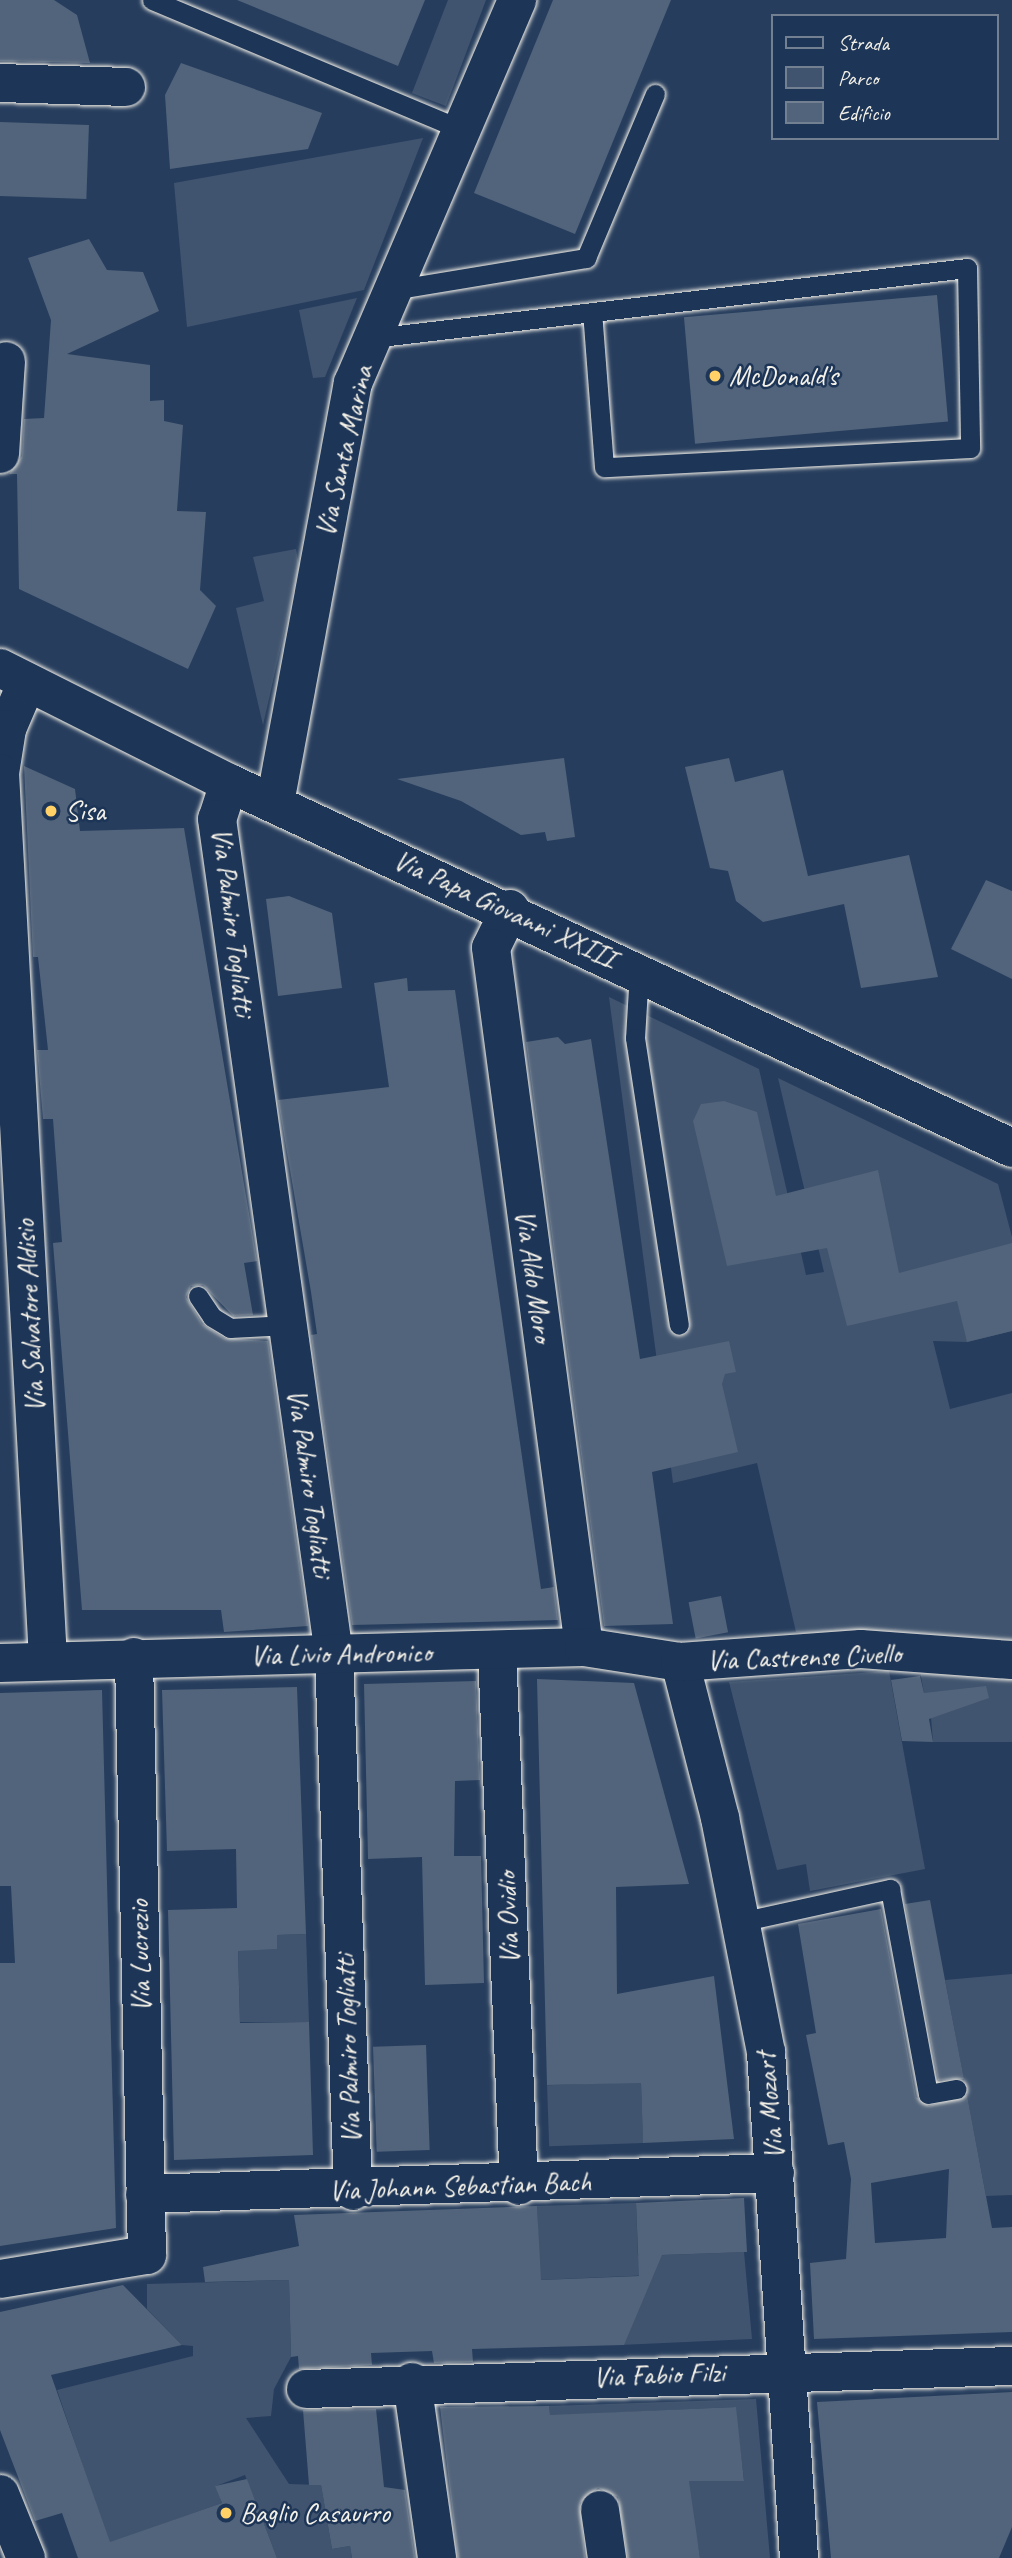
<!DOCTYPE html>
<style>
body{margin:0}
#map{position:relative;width:1012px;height:2558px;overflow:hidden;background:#263d5d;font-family:Caveat,sans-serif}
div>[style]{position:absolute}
.green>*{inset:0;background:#40546f;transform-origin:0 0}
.building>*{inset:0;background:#52647b;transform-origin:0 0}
.roads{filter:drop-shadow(0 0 2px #f4f1e8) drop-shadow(0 0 2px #f4f1e8)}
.lane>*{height:19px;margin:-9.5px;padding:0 9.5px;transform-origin:9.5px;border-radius:9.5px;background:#1d3557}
.street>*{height:38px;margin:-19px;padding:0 19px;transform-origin:19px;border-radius:19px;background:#1d3557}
.secondary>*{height:38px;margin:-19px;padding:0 19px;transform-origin:19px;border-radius:19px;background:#1d3557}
.dots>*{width:19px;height:19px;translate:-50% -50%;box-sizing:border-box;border:4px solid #1d3557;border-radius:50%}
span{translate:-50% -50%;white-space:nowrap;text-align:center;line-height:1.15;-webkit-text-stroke:5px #1d3557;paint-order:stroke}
.poi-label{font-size:28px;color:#f4f1e8}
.left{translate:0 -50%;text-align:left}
.street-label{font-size:28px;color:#f4f1e8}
.legend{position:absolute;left:771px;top:14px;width:228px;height:126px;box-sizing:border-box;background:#1d3557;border:2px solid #738091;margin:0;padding:9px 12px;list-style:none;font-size:21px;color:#f4f1e8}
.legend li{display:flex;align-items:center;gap:14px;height:35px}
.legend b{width:35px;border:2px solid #738091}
</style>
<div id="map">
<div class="green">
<i style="clip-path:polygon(448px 0,486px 0,446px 106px,412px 93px)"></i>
<i style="clip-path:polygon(423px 138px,364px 290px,187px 327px,174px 183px)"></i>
<i style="clip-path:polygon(357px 298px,325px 377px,313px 378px,299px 310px)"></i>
<i style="clip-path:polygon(296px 549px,299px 566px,263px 725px,236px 608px,264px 601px,253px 557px)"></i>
<i style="clip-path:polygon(609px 997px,759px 1069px,806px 1275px,824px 1272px,778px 1078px,998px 1184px,1012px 1237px,1012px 1331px,967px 1342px,933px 1341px,950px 1409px,1012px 1393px,1012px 1654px,796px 1632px,757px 1463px,673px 1483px)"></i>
<i style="clip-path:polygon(919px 1666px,1012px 1668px,1012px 1742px,933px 1742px,929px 1693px,924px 1693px)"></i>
<i style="clip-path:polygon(889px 1671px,925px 1869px,810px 1891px,806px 1864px,777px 1870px,729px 1682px)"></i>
<i style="clip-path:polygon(306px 1934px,309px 2022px,240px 2022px,238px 1950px,277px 1949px,277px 1935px)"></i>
<i style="clip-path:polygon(1012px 1974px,1012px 2195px,986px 2196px,945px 1980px)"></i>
<i style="left:641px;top:2082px;width:61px;height:94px;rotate:88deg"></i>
<i style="clip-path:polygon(636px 2203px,638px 2256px,744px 2252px,752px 2339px,620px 2345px,653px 2275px,539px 2280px,537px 2206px)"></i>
<i style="clip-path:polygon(289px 2280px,291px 2357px,274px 2389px,271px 2416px,246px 2418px,289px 2484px,321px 2485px,332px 2549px,350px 2546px,352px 2558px,277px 2558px,245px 2475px,216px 2486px,222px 2503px,109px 2543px,57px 2390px,193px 2356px,193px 2346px,182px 2345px,147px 2309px,147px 2284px)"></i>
<i style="clip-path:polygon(756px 2399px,770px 2558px,700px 2558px,687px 2481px,744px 2480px,735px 2407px,606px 2413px,553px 2483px,549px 2406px)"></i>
</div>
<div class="building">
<i style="clip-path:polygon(0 0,54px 0,77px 15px,90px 63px,0 61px)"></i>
<i style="clip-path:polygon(237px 0,425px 0,398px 66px)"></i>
<i style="clip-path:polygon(553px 0,671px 0,575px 234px,474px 193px)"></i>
<i style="clip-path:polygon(181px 63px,322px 113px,308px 149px,170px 169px,165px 95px)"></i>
<i style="left:0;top:122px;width:89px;height:74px;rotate:2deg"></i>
<i style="clip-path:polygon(89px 239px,107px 270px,143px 272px,159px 311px,67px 354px,150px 365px,150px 401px,164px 400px,164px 421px,183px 425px,177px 511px,206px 512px,200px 590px,216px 606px,188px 669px,19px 589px,17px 474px,9px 474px,22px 456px,24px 419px,44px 418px,51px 320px,28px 258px)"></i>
<i style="left:937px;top:295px;width:127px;height:254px;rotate:85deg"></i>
<i style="clip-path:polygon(564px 758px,575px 837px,547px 841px,545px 832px,521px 835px,461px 801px,397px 779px)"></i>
<i style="clip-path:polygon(729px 758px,735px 782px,783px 770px,808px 876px,909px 855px,938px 977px,861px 988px,844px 904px,763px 922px,736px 901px,728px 871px,710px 868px,685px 767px)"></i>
<i style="clip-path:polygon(24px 766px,75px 789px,80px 831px,184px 828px,257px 1261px,244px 1263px,253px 1315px,233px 1316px,203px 1285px,191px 1286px,186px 1297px,202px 1324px,224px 1338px,268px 1341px,308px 1626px,224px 1632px,221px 1610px,82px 1610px,53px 1243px,62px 1242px,53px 1119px,43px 1119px,38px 1061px,37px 1050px,48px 1050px,38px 957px,33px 957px)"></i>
<i style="clip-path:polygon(986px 880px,1012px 891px,1012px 979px,951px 949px)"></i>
<i style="clip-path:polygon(289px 896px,332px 913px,342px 988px,278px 996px,266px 899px)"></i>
<i style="clip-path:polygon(407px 978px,408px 991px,455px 990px,541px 1589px,554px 1587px,558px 1620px,352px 1625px,311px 1335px,317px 1334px,311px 1292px,278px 1100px,389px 1087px,374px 983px)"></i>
<i style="clip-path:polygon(558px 1037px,565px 1044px,591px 1039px,640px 1359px,729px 1341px,736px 1372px,725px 1374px,722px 1384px,738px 1452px,652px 1472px,673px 1624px,604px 1626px,526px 1042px)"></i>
<i style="clip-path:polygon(724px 1101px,757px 1112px,776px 1196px,878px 1170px,899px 1273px,1012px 1243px,1012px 1331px,967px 1342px,957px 1301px,847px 1326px,827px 1248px,727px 1266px,693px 1121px,701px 1104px)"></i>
<i style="left:721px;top:1596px;width:37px;height:33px;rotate:79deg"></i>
<i style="clip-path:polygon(920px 1676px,924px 1693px,986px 1686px,989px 1698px,929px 1719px,933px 1742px,902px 1741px,891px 1680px)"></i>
<i style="clip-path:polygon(537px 1679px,634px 1683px,689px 1884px,616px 1887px,617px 1994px,714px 1976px,734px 2139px,643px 2143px,641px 2083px,547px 2085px)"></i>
<i style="clip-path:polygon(476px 1681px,480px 1780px,455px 1781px,454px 1856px,481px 1856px,484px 1983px,425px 1985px,422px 1857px,368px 1859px,364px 1684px)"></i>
<i style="clip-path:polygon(297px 1687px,306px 1934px,277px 1935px,277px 1949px,238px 1951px,240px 2023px,309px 2022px,313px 2155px,174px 2160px,168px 1910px,237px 1908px,236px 1849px,167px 1851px,162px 1690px)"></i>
<i style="clip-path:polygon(102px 1690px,116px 2228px,0 2246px,0 1963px,15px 1963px,11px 1886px,0 1886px,0 1693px)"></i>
<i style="clip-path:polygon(930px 1900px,945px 1980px,964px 2079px,938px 2080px,905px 1904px)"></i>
<i style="clip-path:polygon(evenodd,881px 1909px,916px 2097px,929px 2106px,967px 2095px,992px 2228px,1012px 2227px,1012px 2332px,814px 2339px,810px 2263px,846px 2259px,851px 2179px,844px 2142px,828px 2145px,806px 2035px,816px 2033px,798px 1924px,881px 1909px,949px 2169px,946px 2238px,875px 2243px,871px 2183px,949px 2169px)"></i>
<i style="left:426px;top:2045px;width:105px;height:53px;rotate:88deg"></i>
<i style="clip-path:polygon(744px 2198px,747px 2252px,662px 2255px,624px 2345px,472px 2349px,473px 2362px,434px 2363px,432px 2351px,371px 2353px,372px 2365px,299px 2369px,298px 2356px,291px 2357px,289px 2280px,205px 2282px,203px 2267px,299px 2246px,294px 2215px,537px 2206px,541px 2280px,639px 2276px,636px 2203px)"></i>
<i style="clip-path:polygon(123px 2285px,182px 2345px,51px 2375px,110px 2542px,222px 2503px,215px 2486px,247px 2479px,277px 2558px,78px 2558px,62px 2513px,35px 2521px,0 2430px,0 2312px)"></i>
<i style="clip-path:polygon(1012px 2392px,1012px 2527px,999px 2558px,831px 2558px,817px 2402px)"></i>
<i style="clip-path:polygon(549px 2406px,550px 2415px,736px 2407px,744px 2481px,689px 2481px,700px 2558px,628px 2558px,618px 2497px,598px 2488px,580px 2503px,585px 2558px,458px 2558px,440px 2407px)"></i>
<i style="clip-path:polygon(376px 2409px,384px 2487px,405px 2490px,415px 2558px,352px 2558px,350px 2546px,332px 2549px,321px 2485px,309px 2485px,303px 2410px)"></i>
</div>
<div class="roads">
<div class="lane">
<i style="left:152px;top:0;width:335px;rotate:22.7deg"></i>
<i style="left:392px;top:290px;width:197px;rotate:-9.4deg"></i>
<i style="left:586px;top:258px;width:178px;rotate:-67.2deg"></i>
<i style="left:372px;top:338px;width:599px;rotate:-6.71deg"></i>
<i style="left:967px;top:268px;width:180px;rotate:89deg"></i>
<i style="left:970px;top:448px;width:366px;rotate:177deg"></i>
<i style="left:604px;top:467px;width:155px;rotate:-94.4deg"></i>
<i style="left:639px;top:971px;width:67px;rotate:93.4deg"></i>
<i style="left:635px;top:1038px;width:290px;rotate:81.3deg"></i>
<i style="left:198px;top:1296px;width:25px;rotate:56deg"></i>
<i style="left:212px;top:1317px;width:21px;rotate:31deg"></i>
<i style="left:230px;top:1328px;width:58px;rotate:-3deg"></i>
<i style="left:740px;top:1922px;width:154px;rotate:-12.4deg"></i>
<i style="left:890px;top:1889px;width:208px;rotate:79.5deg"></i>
<i style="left:928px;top:2094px;width:29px;rotate:-10deg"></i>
</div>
<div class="street">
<i style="left:0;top:83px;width:126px;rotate:1.8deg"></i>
<i style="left:0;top:454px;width:93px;rotate:-86.3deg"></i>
<i style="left:27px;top:682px;width:51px;rotate:113.1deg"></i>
<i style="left:7px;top:729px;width:45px;rotate:99deg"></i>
<i style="left:0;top:773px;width:888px;rotate:86.9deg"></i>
<i style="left:229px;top:783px;width:38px;rotate:108deg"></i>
<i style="left:217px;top:819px;width:844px;rotate:82.03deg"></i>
<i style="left:334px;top:1655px;width:536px;rotate:87.97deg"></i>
<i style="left:275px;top:803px;width:427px;rotate:-79.5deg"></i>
<i style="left:353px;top:383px;width:417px;rotate:-66.8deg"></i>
<i style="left:510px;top:909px;width:43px;rotate:116deg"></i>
<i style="left:491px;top:948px;width:705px;rotate:82.42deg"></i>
<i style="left:497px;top:1651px;width:535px;rotate:87.65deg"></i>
<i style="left:680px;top:1662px;width:161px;rotate:75.6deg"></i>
<i style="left:720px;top:1818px;width:238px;rotate:78.9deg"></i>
<i style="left:766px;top:2052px;width:507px;rotate:86.27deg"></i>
<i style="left:0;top:1663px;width:584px;rotate:-1.57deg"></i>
<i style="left:584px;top:1647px;width:97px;rotate:8.9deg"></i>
<i style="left:680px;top:1662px;width:181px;rotate:-4.1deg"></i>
<i style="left:861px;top:1649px;width:151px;rotate:4.2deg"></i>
<i style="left:145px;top:2194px;width:630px;rotate:-1.91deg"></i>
<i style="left:0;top:2279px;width:149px;rotate:-9.3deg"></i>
<i style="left:147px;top:2255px;width:598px;rotate:-91.25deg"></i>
<i style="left:412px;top:2382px;width:178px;rotate:81.9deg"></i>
<i style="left:306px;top:2389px;width:706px;rotate:-1.87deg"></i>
<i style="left:0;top:2494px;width:69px;rotate:67.9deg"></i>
<i style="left:600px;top:2510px;width:49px;rotate:81.7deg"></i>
</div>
<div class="secondary">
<i style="left:0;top:668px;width:256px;rotate:26.7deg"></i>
<i style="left:229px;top:783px;width:864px;rotate:24.99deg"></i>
</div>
</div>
<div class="dots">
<i style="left:715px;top:376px;background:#ffd166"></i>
<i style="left:51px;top:811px;background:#ffd166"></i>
<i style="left:226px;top:2513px;background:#ffd166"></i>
</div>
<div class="poi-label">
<span class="left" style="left:729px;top:376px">McDonald's</span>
<span class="left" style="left:65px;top:811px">Sisa</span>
<span class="left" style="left:240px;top:2513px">Baglio Casaurro</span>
</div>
<div class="street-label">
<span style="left:344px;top:451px;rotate:-77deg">Via Santa Marina</span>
<span style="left:505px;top:909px;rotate:25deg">Via Papa Giovanni XXIII</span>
<span style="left:233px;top:922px;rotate:83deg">Via Palmiro Togliatti</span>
<span style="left:534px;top:1276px;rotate:82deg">Via Aldo Moro</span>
<span style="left:30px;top:1316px;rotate:-93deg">Via Salvatore Aldisio</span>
<span style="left:310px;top:1483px;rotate:82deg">Via Palmiro Togliatti</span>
<span style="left:341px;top:1654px;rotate:-1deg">Via Livio Andronico</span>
<span style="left:804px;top:1657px;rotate:-2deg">Via Castrense Civello</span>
<span style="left:508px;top:1918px;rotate:-92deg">Via Ovidio</span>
<span style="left:140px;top:1956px;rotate:-91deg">Via Lucrezio</span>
<span style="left:348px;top:2049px;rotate:-92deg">Via Palmiro Togliatti</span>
<span style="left:770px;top:2106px;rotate:-95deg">Via Mozart</span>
<span style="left:460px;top:2186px;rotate:-2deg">Via Johann Sebastian Bach</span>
<span style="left:659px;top:2375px;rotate:-2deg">Via Fabio Filzi</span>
</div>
<ul class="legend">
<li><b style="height:9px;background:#1d3557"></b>Strada</li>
<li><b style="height:19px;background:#40546f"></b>Parco</li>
<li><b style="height:19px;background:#52647b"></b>Edificio</li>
</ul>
</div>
